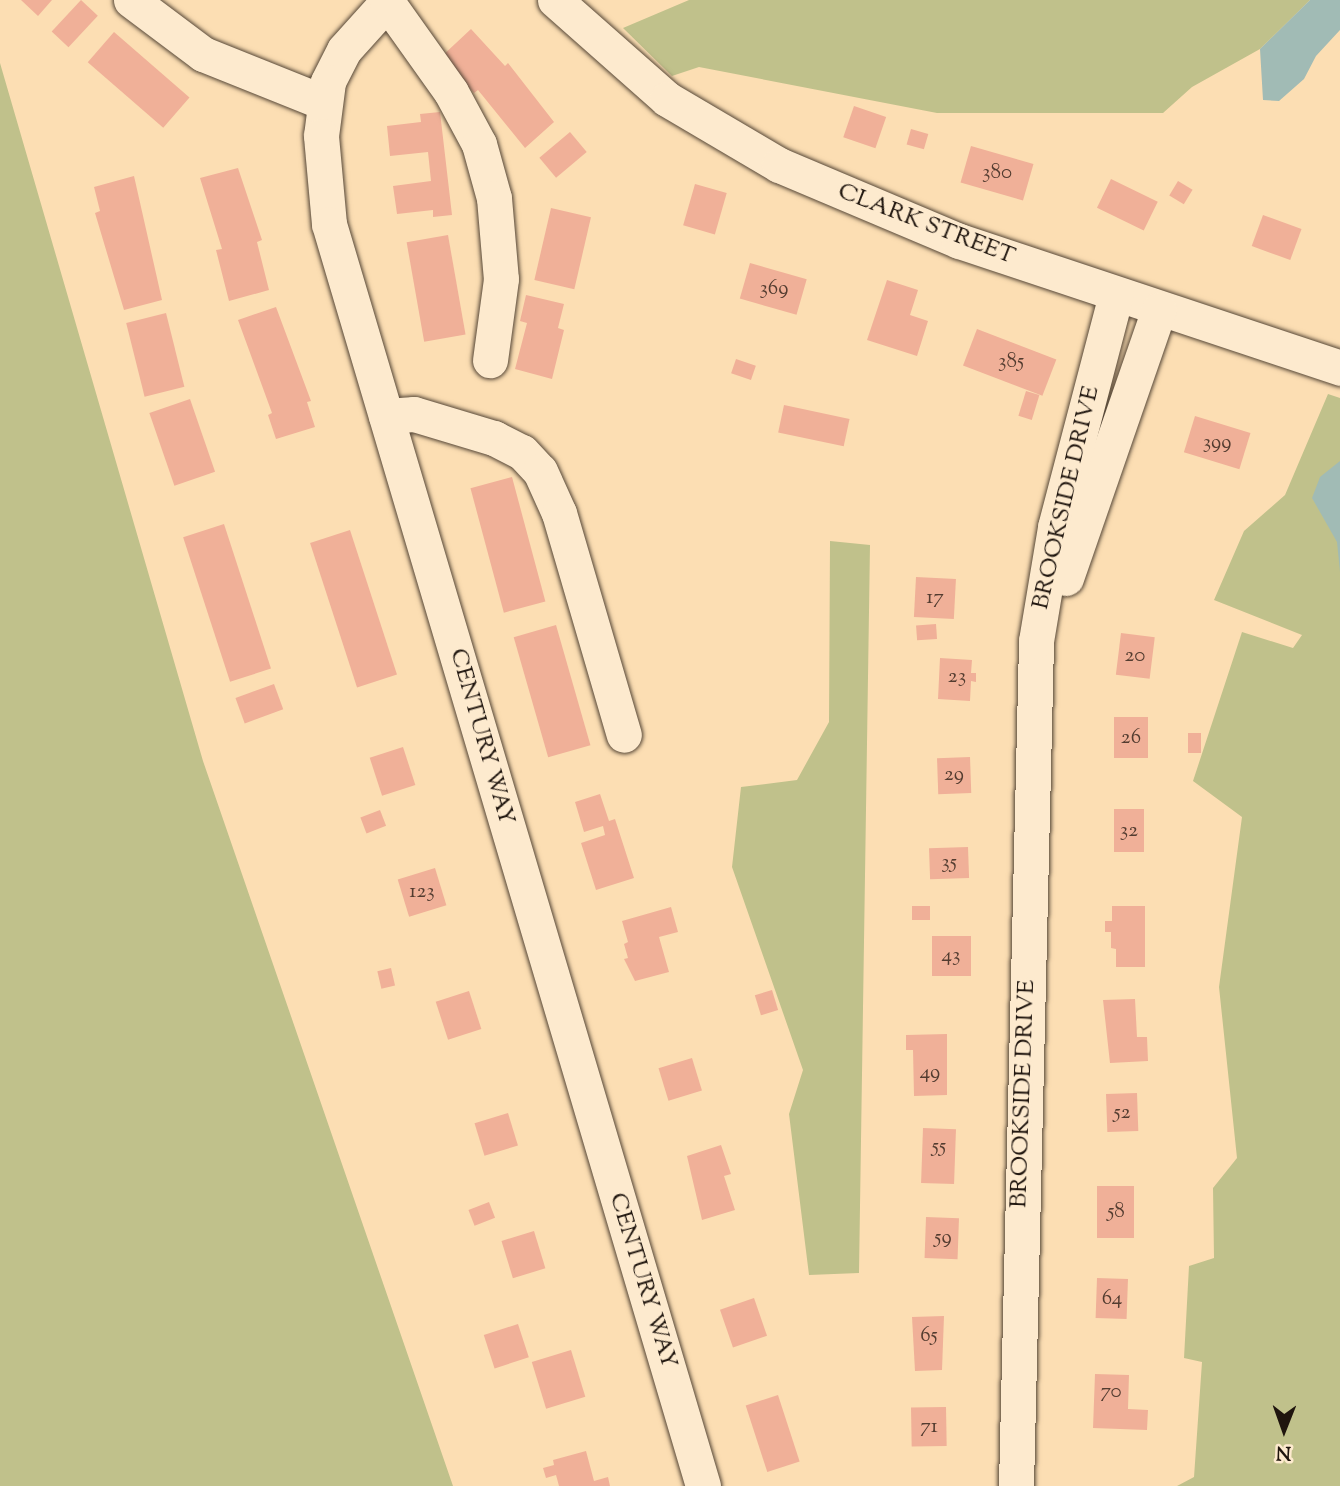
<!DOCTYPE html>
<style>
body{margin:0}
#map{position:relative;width:1340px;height:1486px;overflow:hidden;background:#fcdeb3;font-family:"Sorts Mill Goudy",serif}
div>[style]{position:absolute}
.green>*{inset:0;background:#c0c18b}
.water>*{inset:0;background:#a1bbb5}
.building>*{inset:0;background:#f0b098;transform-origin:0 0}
.roads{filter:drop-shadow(0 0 2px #564737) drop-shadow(0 0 2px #564737)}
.minor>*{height:35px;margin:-17.5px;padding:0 17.5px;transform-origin:17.5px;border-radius:17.5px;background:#fdeace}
span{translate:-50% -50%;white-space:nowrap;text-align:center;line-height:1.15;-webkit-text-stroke:6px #fdeace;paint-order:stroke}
.number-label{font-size:21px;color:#533c30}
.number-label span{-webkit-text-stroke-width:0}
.street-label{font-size:24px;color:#1f150e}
.north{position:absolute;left:1249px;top:1395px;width:70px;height:70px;-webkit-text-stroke:5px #fdeace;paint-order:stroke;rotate:181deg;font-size:19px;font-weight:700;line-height:28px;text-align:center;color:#1f150e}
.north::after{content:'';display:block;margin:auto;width:24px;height:32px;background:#1f150e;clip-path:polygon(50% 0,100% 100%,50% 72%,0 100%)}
</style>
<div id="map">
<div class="green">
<i style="clip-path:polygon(689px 0,1310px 0,1260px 49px,1192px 87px,1163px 113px,937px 113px,699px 67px,672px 76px,623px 28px)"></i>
<i style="clip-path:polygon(0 63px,203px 761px,453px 1486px,0 1486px)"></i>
<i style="clip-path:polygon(1328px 394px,1340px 398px,1340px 1486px,1177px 1486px,1194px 1477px,1202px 1362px,1184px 1358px,1189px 1266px,1214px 1258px,1213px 1188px,1237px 1158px,1219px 987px,1242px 817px,1193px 781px,1242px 632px,1293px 648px,1302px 635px,1214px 600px,1244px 531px,1285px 495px)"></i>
<i style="clip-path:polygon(830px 541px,870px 545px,859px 1273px,809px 1275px,789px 1114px,803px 1070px,732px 867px,741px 787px,797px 780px,829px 722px)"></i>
</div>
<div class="water">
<i style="clip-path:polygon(1310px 0,1340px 0,1340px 30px,1316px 56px,1304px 79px,1279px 101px,1263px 100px,1260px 49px)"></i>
<i style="clip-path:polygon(1340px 461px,1340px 572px,1337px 542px,1312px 498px,1320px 477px)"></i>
</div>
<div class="building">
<i style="clip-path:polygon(21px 0,52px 0,38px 16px)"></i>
<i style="left:81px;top:0;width:23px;height:43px;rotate:43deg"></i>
<i style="clip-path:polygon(471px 29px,505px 66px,508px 63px,554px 122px,525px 148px,478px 90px,474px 93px,441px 57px)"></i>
<i style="left:114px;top:32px;width:100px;height:40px;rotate:41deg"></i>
<i style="left:854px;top:106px;width:34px;height:33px;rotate:19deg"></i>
<i style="clip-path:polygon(440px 112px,452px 215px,433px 217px,433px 210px,397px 214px,393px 186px,431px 181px,428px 152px,390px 156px,387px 126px,421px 122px,420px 114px)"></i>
<i style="left:911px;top:129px;width:18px;height:16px;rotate:16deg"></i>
<i style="left:570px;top:132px;width:26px;height:40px;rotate:50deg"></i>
<i style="left:971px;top:146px;width:65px;height:38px;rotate:16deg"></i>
<i style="clip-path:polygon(238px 168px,262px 240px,257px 242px,269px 290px,229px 301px,216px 250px,222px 249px,200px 178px)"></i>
<i style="clip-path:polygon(134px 176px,162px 300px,124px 310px,95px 213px,100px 211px,94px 187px)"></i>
<i style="left:1111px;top:179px;width:52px;height:32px;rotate:26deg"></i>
<i style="left:1178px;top:181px;width:17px;height:17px;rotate:31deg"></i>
<i style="left:695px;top:184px;width:33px;height:43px;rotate:16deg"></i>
<i style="left:551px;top:208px;width:41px;height:74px;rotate:13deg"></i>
<i style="left:1263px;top:215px;width:41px;height:33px;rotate:20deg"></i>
<i style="left:448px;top:235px;width:101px;height:42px;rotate:80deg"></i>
<i style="left:750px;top:263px;width:59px;height:37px;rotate:16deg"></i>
<i style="clip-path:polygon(887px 280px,918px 290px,910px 315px,928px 321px,917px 356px,867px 340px)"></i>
<i style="clip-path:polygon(526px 295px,564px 304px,558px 328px,564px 330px,552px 379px,515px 369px,527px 323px,520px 321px)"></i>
<i style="clip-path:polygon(276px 307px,311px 401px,307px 402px,315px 427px,276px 439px,268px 415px,272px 413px,238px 320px)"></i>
<i style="left:166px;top:313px;width:76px;height:41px;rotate:76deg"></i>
<i style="left:977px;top:329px;width:85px;height:39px;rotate:21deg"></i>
<i style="left:736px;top:359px;width:21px;height:15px;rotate:19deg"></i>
<i style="left:1026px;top:391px;width:14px;height:26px;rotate:17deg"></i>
<i style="left:190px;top:399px;width:77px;height:43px;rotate:71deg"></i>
<i style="left:784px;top:405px;width:67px;height:28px;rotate:12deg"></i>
<i style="left:1195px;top:416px;width:58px;height:38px;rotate:17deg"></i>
<i style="left:512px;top:477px;width:129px;height:43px;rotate:75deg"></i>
<i style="left:224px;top:524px;width:152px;height:43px;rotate:72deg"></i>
<i style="left:350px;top:530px;width:152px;height:42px;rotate:72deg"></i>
<i style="left:916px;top:577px;width:40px;height:40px;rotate:3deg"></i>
<i style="left:936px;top:624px;width:15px;height:20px;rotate:86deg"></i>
<i style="left:556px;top:625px;width:125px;height:44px;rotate:74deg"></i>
<i style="left:1121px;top:633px;width:34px;height:42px;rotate:7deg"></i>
<i style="clip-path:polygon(940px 658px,972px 660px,971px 673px,976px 673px,976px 682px,971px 681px,970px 701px,938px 699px)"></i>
<i style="left:274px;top:684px;width:27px;height:41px;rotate:70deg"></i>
<i style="left:1114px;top:717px;width:34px;height:41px"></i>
<i style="left:1188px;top:733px;width:13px;height:20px"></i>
<i style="left:403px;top:747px;width:40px;height:35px;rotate:72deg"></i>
<i style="left:970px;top:757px;width:36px;height:33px;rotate:88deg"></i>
<i style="clip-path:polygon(600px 794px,609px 821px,615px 819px,634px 878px,596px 890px,581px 843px,605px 835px,603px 826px,584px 832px,575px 802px)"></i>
<i style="left:1114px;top:809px;width:30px;height:43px"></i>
<i style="left:380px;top:810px;width:17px;height:21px;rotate:69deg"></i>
<i style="left:968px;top:847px;width:31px;height:39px;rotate:88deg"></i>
<i style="left:435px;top:868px;width:39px;height:39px;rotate:73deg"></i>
<i style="left:912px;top:906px;width:18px;height:14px"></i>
<i style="clip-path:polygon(1112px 906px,1145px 906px,1145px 967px,1116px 967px,1116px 949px,1111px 948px,1111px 932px,1105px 932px,1105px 921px,1112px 921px)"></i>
<i style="clip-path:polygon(671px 907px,678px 932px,659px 937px,669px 972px,635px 981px,624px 959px,628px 958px,624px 944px,628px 942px,622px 921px)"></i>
<i style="left:932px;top:936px;width:39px;height:40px"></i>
<i style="left:391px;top:968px;width:18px;height:14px;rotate:77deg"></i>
<i style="left:772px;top:990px;width:21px;height:18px;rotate:73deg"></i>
<i style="left:469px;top:991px;width:40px;height:35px;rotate:72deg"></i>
<i style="clip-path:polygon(1135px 999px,1137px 1037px,1147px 1037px,1148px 1061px,1110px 1063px,1103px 1000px)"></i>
<i style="clip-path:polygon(947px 1034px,947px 1095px,914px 1096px,913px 1050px,906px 1050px,906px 1035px)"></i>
<i style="left:692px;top:1058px;width:34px;height:35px;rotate:73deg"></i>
<i style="left:1137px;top:1093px;width:38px;height:31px;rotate:88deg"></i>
<i style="left:508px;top:1113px;width:34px;height:35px;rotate:73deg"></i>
<i style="left:923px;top:1128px;width:33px;height:55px;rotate:2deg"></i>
<i style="clip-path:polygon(721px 1145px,731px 1174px,724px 1176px,735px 1210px,702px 1220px,687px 1156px)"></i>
<i style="left:1097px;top:1186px;width:37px;height:52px"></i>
<i style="left:489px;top:1202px;width:17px;height:22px;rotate:69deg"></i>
<i style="left:926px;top:1217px;width:33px;height:41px;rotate:2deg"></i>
<i style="left:534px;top:1231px;width:39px;height:34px;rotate:73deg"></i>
<i style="left:1097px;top:1278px;width:31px;height:40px;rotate:2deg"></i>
<i style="left:754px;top:1298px;width:40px;height:36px;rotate:71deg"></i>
<i style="clip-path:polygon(944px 1316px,942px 1370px,915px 1371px,912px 1317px)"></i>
<i style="left:518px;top:1324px;width:35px;height:36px;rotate:72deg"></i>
<i style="left:571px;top:1350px;width:49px;height:41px;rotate:73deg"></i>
<i style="clip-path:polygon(1095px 1374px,1129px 1375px,1128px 1409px,1148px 1410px,1147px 1430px,1093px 1428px)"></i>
<i style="left:778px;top:1395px;width:70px;height:34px;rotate:72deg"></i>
<i style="left:946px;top:1407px;width:39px;height:35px;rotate:89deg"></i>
<i style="clip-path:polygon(586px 1451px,594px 1481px,608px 1477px,610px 1486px,559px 1486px,556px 1475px,546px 1478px,543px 1468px,554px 1465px,553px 1460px)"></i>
</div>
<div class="roads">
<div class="minor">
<i style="left:131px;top:0;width:90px;rotate:36.9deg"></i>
<i style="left:203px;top:54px;width:129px;rotate:21.8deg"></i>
<i style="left:389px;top:0;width:67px;rotate:132deg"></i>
<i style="left:344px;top:50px;width:36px;rotate:117deg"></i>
<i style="left:328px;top:82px;width:54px;rotate:97.4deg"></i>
<i style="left:321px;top:136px;width:88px;rotate:84.8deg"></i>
<i style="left:329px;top:224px;width:1316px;rotate:73.49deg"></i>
<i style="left:555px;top:0;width:149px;rotate:41.5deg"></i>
<i style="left:667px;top:99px;width:130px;rotate:30.5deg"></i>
<i style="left:779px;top:165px;width:195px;rotate:22.9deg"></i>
<i style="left:959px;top:241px;width:402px;rotate:18.4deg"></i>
<i style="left:387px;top:2px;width:110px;rotate:54.6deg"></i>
<i style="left:451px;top:92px;width:59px;rotate:61.7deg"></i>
<i style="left:479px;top:144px;width:56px;rotate:74.5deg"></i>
<i style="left:494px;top:198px;width:81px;rotate:85.1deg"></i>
<i style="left:501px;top:279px;width:82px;rotate:97.7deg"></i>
<i style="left:386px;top:416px;width:28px;rotate:-4deg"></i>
<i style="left:414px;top:414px;width:84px;rotate:16.7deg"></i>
<i style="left:494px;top:438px;width:31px;rotate:27deg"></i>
<i style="left:522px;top:452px;width:26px;rotate:47deg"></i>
<i style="left:540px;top:471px;width:46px;rotate:65.7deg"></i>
<i style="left:559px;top:513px;width:231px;rotate:73.7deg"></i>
<i style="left:1066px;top:578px;width:284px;rotate:-70.9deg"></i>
<i style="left:1016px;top:1486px;width:845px;rotate:-88.64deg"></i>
<i style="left:1036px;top:641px;width:116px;rotate:-80.5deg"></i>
<i style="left:1055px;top:527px;width:240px;rotate:-75.3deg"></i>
</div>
</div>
<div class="number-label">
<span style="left:997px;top:173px">380</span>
<span style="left:774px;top:289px">369</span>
<span style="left:1011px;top:362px">385</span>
<span style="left:1217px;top:443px">399</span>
<span style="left:935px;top:598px">17</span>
<span style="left:1135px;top:656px">20</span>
<span style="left:957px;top:677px">23</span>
<span style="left:1131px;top:738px">26</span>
<span style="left:954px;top:775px">29</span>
<span style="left:1129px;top:831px">32</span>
<span style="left:949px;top:863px">35</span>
<span style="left:422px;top:892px">123</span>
<span style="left:951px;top:956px">43</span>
<span style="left:930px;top:1073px">49</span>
<span style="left:1122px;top:1113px">52</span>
<span style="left:939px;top:1147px">55</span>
<span style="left:1116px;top:1212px">58</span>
<span style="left:943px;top:1238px">59</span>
<span style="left:1112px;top:1299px">64</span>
<span style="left:929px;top:1336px">65</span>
<span style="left:1111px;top:1392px">70</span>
<span style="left:929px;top:1427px">71</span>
</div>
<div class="street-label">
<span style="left:926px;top:225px;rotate:21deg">CLARK STREET</span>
<span style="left:1067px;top:498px;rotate:-77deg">BROOKSIDE DRIVE</span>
<span style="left:481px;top:737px;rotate:74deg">CENTURY WAY</span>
<span style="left:1024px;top:1094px;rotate:-88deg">BROOKSIDE DRIVE</span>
<span style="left:642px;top:1281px;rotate:73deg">CENTURY WAY</span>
</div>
<div class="north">N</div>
</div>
